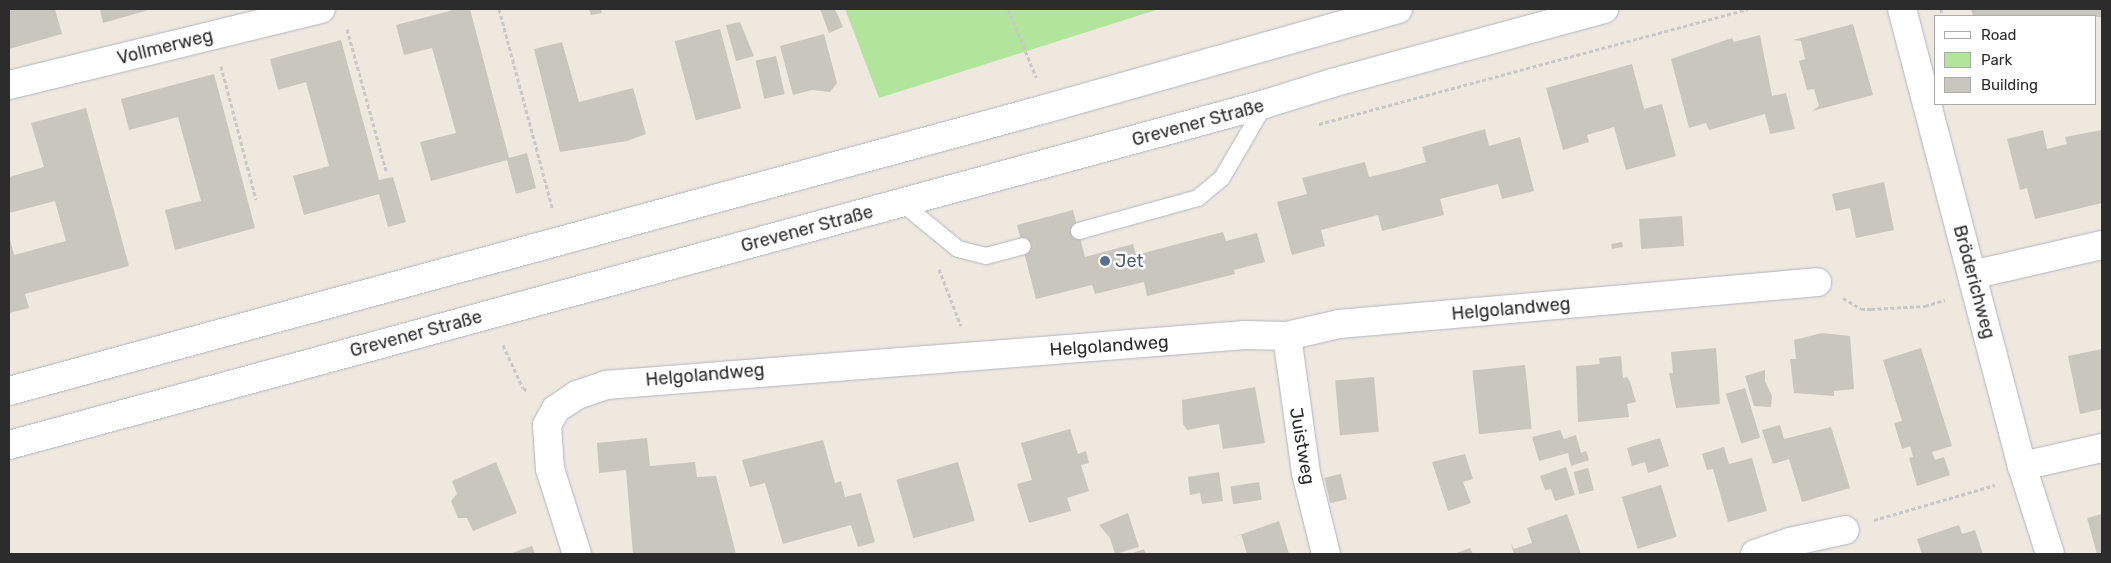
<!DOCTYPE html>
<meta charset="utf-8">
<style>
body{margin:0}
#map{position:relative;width:2111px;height:563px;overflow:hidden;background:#eee8df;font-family:Rubik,sans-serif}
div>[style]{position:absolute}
.green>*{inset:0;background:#b1e59b}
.building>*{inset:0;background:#c9c6bd;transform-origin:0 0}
.path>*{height:3px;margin-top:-1.5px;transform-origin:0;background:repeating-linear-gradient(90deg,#c8c8c8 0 4px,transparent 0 6.5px)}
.roads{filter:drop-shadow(0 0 1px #b2b4c0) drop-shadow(0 0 1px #b2b4c0)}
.service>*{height:16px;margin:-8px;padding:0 8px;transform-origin:8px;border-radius:8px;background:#fff}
.minor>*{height:28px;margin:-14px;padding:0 14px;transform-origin:14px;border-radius:14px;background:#fff}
.tertiary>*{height:28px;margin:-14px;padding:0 14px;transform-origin:14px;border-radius:14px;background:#fff}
.secondary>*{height:28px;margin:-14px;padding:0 14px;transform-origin:14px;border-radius:14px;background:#fff}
.dots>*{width:14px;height:14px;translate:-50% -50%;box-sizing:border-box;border:2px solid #fff;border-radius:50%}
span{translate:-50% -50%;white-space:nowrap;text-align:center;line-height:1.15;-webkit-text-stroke:5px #fff;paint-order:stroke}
.street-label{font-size:18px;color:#2c2c2c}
.service-label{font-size:18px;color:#4e5e75}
.left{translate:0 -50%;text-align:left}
.frame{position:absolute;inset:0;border:10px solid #2c2c2c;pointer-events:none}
.legend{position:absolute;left:1934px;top:15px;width:162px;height:90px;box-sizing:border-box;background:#fff;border:1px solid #ababab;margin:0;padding:6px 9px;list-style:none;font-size:15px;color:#2c2c2c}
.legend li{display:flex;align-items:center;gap:10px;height:25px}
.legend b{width:25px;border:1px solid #ababab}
</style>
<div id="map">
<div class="green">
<i style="clip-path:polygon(845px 9px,1159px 9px,879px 98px)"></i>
</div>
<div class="building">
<i style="clip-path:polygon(9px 9px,55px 9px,62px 34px,9px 49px)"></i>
<i style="clip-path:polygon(100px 9px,152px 9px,103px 23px)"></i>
<i style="clip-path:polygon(457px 9px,470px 9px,509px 158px,527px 153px,536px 188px,516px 194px,507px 160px,431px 181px,420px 142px,456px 133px,432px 48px,404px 55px,396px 25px)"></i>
<i style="clip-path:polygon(589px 9px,601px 9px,602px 13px,591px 15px)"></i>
<i style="clip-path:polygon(820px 9px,835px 9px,843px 27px,829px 33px)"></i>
<i style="clip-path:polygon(1971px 9px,2102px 9px,2102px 17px,1973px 16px)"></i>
<i style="clip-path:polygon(740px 22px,754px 56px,736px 61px,726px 25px)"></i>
<i style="clip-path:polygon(1853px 24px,1873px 95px,1812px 111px,1819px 106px,1814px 89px,1807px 90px,1799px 61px,1805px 59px,1801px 41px,1793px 40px)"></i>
<i style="left:720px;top:29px;width:82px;height:47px;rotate:75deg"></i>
<i style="clip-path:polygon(824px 34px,837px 83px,830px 92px,812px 90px,793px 95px,780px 46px)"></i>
<i style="clip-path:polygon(1760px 35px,1772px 96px,1786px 93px,1795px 129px,1770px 134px,1765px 114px,1709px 130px,1706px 123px,1689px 128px,1671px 59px,1732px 38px,1734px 42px)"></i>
<i style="clip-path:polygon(341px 40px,379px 180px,393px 177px,406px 222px,388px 227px,379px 194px,304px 215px,293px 176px,329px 166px,306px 82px,278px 90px,270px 59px)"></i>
<i style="clip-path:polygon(562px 42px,579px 102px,633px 88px,646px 134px,627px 141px,560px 152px,534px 49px)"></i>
<i style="left:776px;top:56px;width:39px;height:21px;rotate:77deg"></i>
<i style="clip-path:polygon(1632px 64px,1644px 109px,1662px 104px,1676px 156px,1626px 170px,1614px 127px,1587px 135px,1589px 142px,1563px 150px,1546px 88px)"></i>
<i style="clip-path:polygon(214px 74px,255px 228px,175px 250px,165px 210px,201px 201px,178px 117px,129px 130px,121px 99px)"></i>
<i style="clip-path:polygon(86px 108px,129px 266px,25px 294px,29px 308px,9px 313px,9px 235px,14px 255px,66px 241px,55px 201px,9px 213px,9px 177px,44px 167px,31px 123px)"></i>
<i style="clip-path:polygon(1485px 129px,1489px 146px,1520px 137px,1534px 191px,1502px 199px,1498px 184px,1440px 199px,1444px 215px,1382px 231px,1378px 215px,1321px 230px,1325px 246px,1292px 255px,1277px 202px,1307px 194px,1302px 178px,1365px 162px,1369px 177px,1398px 170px,1426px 162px,1422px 147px)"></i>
<i style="clip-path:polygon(2043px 130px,2047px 149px,2067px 144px,2065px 137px,2102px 130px,2102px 203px,2035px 219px,2027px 188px,2020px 190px,2007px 139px)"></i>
<i style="clip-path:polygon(1884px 182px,1894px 230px,1856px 238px,1850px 208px,1836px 211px,1832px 194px)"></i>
<i style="clip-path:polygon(1073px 210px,1085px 257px,1133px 244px,1136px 255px,1223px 232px,1226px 241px,1257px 233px,1265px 262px,1234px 270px,1235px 274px,1147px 296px,1144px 282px,1095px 294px,1092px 285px,1036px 299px,1017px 225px)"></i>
<i style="left:1682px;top:216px;width:30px;height:43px;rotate:86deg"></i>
<i style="left:1622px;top:242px;width:5px;height:11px;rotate:79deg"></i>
<i style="clip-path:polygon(1822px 333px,1850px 336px,1854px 389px,1834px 391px,1834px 396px,1794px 393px,1790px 359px,1796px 359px,1794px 340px)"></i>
<i style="clip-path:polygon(1716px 348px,1720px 404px,1676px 408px,1669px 373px,1673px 373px,1671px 352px)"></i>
<i style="clip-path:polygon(1921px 348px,1952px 446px,1932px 452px,1935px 460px,1944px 457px,1950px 475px,1917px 486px,1909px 458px,1913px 457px,1910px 446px,1902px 449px,1894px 423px,1902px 421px,1883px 360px)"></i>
<i style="clip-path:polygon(2102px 349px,2102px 409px,2080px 414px,2068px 356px)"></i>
<i style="clip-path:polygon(1621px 356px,1623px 378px,1627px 377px,1630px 382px,1636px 402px,1627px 404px,1629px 417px,1578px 422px,1576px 366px,1600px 364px,1599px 358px)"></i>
<i style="left:1525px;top:365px;width:64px;height:53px;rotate:84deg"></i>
<i style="clip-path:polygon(1765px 370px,1765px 381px,1772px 396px,1771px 407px,1754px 406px,1745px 376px)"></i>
<i style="left:1374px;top:377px;width:55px;height:39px;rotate:85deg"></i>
<i style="clip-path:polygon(1255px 387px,1265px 443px,1223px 449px,1219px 424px,1187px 430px,1183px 424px,1182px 400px)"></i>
<i style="left:1745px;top:388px;width:52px;height:20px;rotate:73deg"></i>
<i style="clip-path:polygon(1780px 425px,1784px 439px,1831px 427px,1850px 488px,1802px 502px,1789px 459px,1773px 464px,1762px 430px)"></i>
<i style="clip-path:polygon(1070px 429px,1078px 454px,1086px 451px,1089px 463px,1081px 465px,1089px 491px,1067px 498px,1071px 511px,1029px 523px,1017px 484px,1032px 480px,1021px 443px)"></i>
<i style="clip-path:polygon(1560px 430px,1564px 439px,1576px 435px,1581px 453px,1586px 451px,1589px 460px,1571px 466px,1568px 453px,1539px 461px,1532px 437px)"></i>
<i style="clip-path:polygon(647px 438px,650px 466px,695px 462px,697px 477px,716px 476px,736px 554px,633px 554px,626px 470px,599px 473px,597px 443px)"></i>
<i style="clip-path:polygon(1660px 438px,1669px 466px,1648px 473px,1645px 462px,1632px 466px,1627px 448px)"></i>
<i style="clip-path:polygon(823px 440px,835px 483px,841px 481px,845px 497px,861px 493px,875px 542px,858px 547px,851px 525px,783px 544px,765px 483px,750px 487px,742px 460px)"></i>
<i style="clip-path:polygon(1724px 447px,1729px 464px,1752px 458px,1767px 511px,1728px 522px,1713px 469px,1707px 470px,1702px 454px)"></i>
<i style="clip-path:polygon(1465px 454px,1473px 479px,1463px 482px,1471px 503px,1448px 511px,1432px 462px)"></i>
<i style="clip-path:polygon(496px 462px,517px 513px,473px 531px,467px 518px,458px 518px,451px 501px,457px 494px,452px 481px)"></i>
<i style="left:958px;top:462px;width:61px;height:64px;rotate:74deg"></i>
<i style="clip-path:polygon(1566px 467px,1575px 495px,1555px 501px,1551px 489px,1545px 490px,1540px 476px)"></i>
<i style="left:1588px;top:468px;width:23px;height:15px;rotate:75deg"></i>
<i style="clip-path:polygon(1219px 472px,1223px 501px,1202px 504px,1200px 493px,1190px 495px,1188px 477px)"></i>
<i style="left:1341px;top:474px;width:26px;height:17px;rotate:77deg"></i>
<i style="left:1259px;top:482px;width:18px;height:29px;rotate:81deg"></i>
<i style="left:1661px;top:485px;width:54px;height:41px;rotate:73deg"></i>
<i style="clip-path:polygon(1128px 513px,1139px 547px,1115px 554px,1110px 538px,1099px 525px)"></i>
<i style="clip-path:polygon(1567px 514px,1581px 554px,1514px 554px,1511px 544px,1514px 549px,1532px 543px,1527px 528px)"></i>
<i style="clip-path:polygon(2102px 514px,2102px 554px,2097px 554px,2087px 518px)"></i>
<i style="clip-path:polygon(1279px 521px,1289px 554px,1247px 554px,1241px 534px,1231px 538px)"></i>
<i style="clip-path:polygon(1959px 525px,1962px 534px,1975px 530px,1983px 554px,1922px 554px,1917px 539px)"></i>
<i style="clip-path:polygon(532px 546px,535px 554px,509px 554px)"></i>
<i style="clip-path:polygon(1470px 548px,1473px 554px,1454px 554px)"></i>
<i style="clip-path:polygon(1144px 549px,1146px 554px,1130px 554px)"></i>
</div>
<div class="path">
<i style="left:499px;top:9px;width:208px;rotate:75deg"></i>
<i style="left:1008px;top:9px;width:74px;rotate:67.6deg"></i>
<i style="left:1941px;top:9px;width:7px;rotate:82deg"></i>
<i style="left:347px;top:29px;width:147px;rotate:74.6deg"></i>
<i style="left:221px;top:66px;width:138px;rotate:75.3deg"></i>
<i style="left:1319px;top:124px;width:444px;rotate:-15deg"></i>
<i style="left:939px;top:269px;width:61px;rotate:68.9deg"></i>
<i style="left:1843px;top:298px;width:21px;rotate:31deg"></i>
<i style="left:1861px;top:309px;width:10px"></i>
<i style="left:1871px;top:309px;width:54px;rotate:-3.2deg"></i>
<i style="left:1925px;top:306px;width:21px;rotate:-17deg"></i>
<i style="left:503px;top:345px;width:47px;rotate:65.1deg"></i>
<i style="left:523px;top:388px;width:6px;rotate:31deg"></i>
<i style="left:1874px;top:520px;width:126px;rotate:-16.1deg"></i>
</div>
<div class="roads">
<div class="service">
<i style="left:902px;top:203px;width:72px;rotate:39.4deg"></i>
<i style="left:958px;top:249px;width:29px;rotate:14deg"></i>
<i style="left:986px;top:256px;width:38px;rotate:-15deg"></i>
<i style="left:1079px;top:231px;width:123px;rotate:-15.5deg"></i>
<i style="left:1198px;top:198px;width:31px;rotate:-40deg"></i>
<i style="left:1222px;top:178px;width:86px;rotate:-59.8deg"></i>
</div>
<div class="minor">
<i style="left:9px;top:85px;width:321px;rotate:-13.7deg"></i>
<i style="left:1972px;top:275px;width:133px;rotate:-13deg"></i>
<i style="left:1287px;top:336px;width:138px;rotate:82.1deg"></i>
<i style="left:1306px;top:473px;width:83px;rotate:76.1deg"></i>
<i style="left:2022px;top:466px;width:82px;rotate:-12.7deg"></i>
<i style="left:577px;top:554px;width:89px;rotate:-107.6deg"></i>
<i style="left:550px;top:469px;width:44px;rotate:-93.9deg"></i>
<i style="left:547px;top:425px;width:18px;rotate:-61deg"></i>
<i style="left:556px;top:409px;width:25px;rotate:-34deg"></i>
<i style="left:577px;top:395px;width:31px;rotate:-19deg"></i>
<i style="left:606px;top:385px;width:641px;rotate:-4.47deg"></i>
<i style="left:1245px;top:335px;width:42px;rotate:1.4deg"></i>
<i style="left:1287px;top:336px;width:53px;rotate:-13deg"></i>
<i style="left:1339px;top:324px;width:480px;rotate:-5deg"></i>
<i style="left:1755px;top:554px;width:37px;rotate:-19deg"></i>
<i style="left:1790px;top:542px;width:56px;rotate:-12.3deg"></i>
</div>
<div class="tertiary">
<i style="left:1902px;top:9px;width:472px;rotate:75.3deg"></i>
<i style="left:2022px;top:466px;width:92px;rotate:72.3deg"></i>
</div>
<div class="secondary">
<i style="left:9px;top:391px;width:1074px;rotate:-15.23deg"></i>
<i style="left:1045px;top:109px;width:367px;rotate:-15.8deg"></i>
<i style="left:9px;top:445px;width:1301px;rotate:-15.19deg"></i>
<i style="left:1265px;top:104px;width:70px;rotate:-17.4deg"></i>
<i style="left:1332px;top:83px;width:282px;rotate:-15.2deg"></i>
</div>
</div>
<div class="dots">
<i style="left:1105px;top:261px;background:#5c6f8a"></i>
</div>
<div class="street-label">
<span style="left:165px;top:47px;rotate:-14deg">Vollmerweg</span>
<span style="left:1198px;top:123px;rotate:-15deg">Grevener Straße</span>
<span style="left:807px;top:229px;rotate:-15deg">Grevener Straße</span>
<span style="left:1974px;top:282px;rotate:75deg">Bröderichweg</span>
<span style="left:1511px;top:309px;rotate:-5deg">Helgolandweg</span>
<span style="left:416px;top:334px;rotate:-15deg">Grevener Straße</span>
<span style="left:1109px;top:346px;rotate:-4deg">Helgolandweg</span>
<span style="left:705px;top:375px;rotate:-5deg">Helgolandweg</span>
<span style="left:1302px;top:446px;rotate:80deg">Juistweg</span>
</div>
<div class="service-label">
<span class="left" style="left:1115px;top:261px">Jet</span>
</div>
<div class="frame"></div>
<ul class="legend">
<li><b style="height:6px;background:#fff"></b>Road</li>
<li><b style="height:14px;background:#b1e59b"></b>Park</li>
<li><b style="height:14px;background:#c9c6bd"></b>Building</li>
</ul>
</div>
